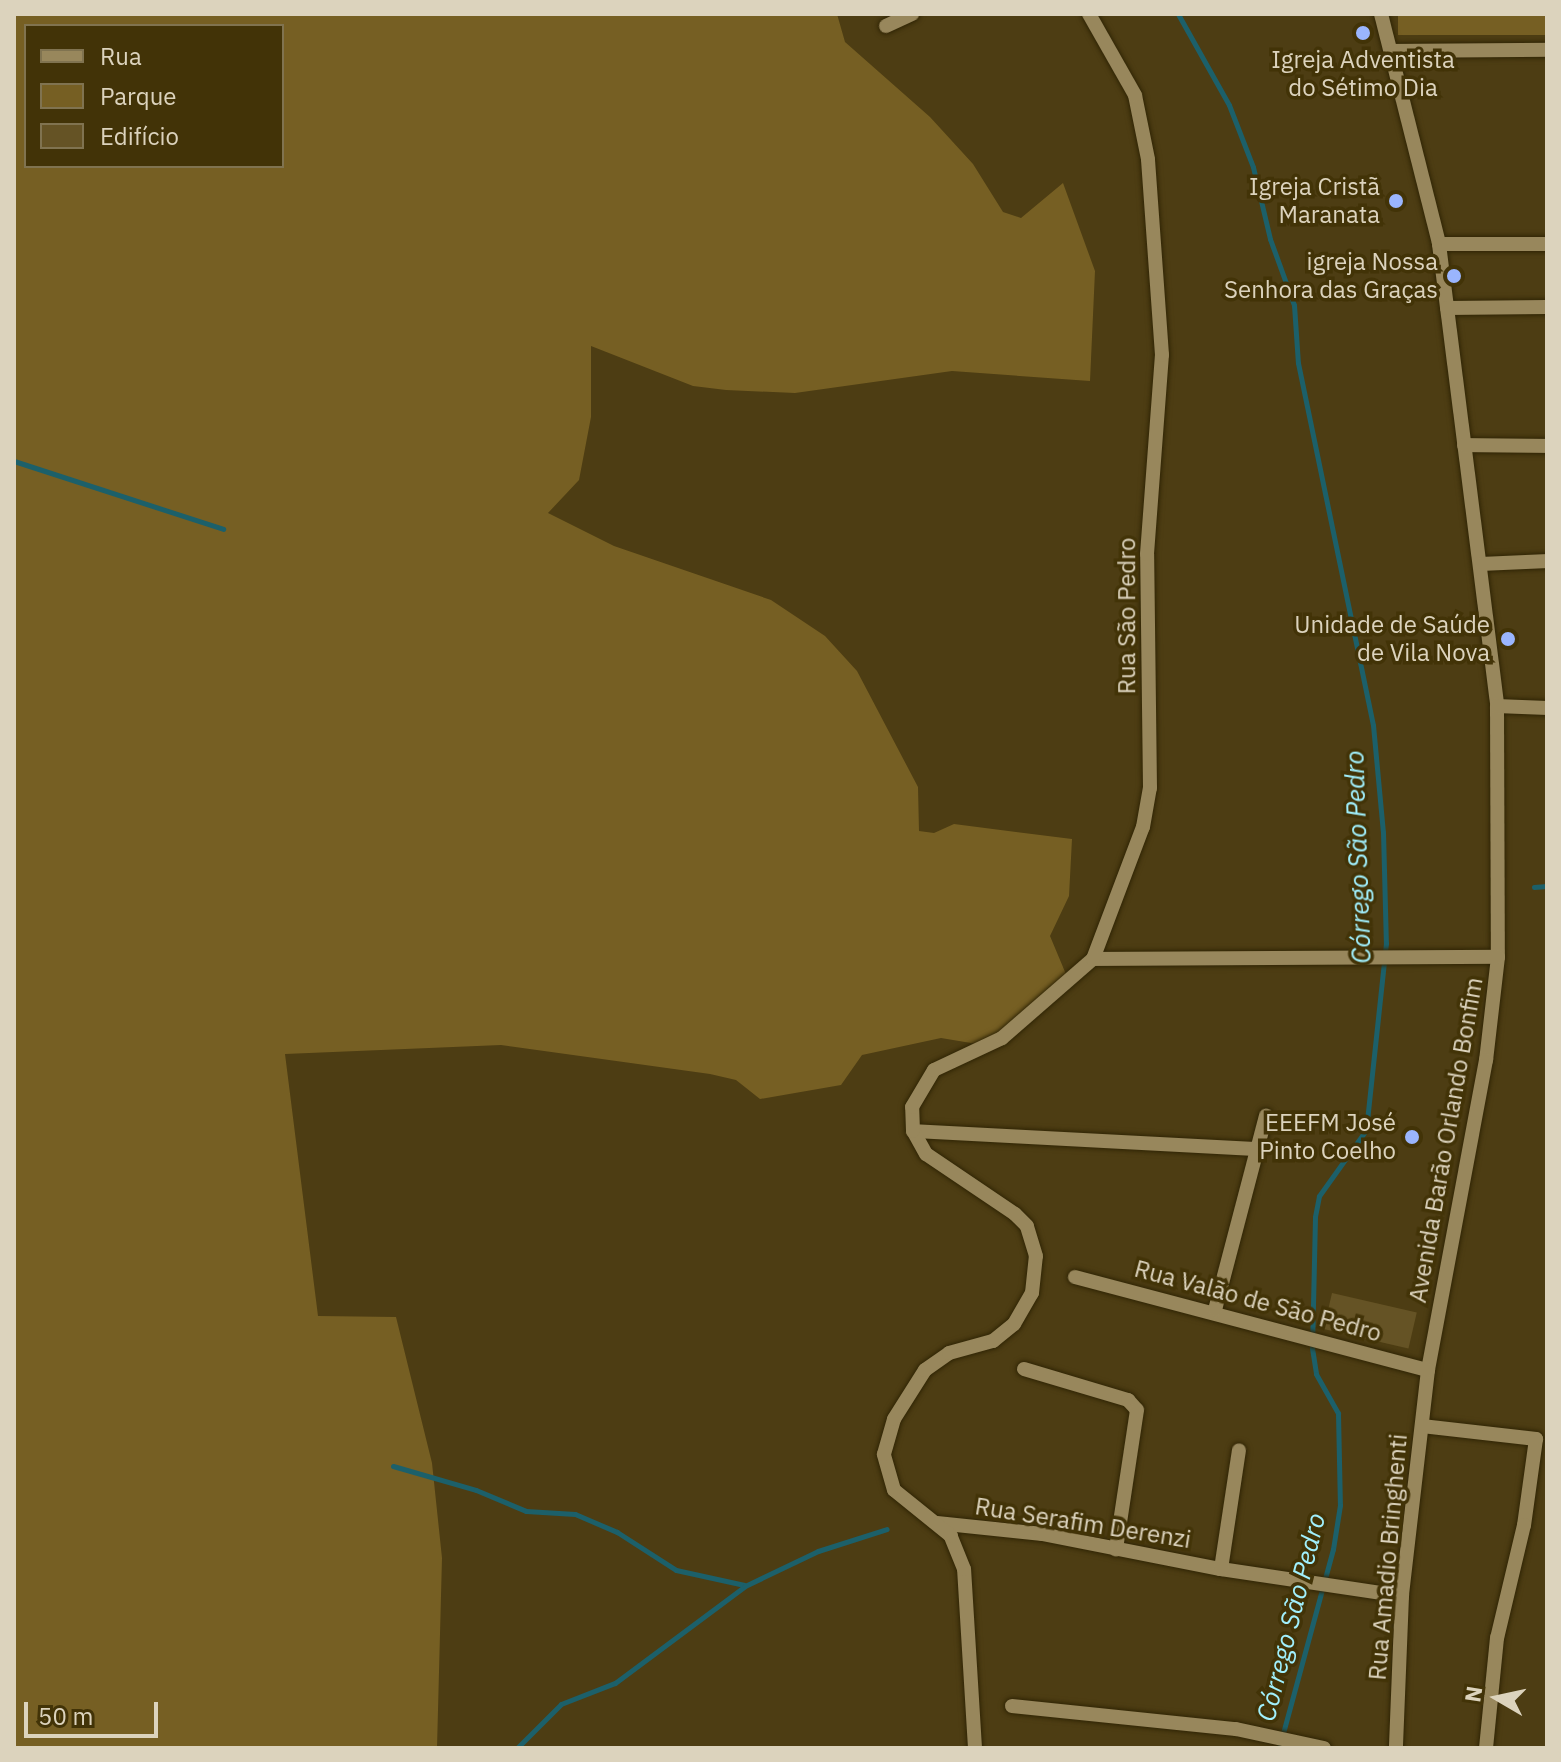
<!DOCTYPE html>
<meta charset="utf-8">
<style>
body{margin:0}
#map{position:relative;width:1561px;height:1762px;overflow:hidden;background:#4d3d13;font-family:"IBM Plex Sans",sans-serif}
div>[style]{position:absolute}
.green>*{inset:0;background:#765f23;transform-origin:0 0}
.stream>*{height:5px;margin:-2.5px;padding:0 2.5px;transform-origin:2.5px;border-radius:2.5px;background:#1c606a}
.building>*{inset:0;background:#655325;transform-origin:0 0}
.roads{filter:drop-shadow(0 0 2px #302505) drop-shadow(0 0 2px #302505)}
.minor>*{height:14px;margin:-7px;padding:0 7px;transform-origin:7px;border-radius:7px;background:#98875c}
.dots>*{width:22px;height:22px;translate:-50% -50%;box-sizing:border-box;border:4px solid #423307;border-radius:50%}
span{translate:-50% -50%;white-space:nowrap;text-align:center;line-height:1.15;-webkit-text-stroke:7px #423307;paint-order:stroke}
.poi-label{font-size:24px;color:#dcd3bd}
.right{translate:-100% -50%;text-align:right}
.street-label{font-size:24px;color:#dcd3bd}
.water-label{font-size:26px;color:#a1f0fd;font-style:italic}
.frame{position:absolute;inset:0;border:16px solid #dcd3bd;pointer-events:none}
.legend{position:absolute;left:24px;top:24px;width:260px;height:144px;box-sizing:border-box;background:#423307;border:2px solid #807350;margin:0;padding:10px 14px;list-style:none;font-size:24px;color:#dcd3bd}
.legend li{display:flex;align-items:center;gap:16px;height:40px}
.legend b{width:40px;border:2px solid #807350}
.north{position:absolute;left:1457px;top:1658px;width:80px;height:80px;-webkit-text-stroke:6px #423307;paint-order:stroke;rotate:279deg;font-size:22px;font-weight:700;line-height:32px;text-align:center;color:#dcd3bd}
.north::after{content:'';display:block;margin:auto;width:28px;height:36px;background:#dcd3bd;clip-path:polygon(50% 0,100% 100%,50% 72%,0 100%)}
.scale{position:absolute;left:24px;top:1702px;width:134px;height:36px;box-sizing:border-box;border:4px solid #dcd3bd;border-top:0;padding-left:10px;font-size:24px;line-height:28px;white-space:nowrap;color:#dcd3bd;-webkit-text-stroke:6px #423307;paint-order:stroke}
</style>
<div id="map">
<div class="green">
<i style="clip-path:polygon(evenodd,14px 14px,837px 14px,845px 42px,930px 117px,973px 164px,1003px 212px,1021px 218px,1063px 183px,1095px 271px,1090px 381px,952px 371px,795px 393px,726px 390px,693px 386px,591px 346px,591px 417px,579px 480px,548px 513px,614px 546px,771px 600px,825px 636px,857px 671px,918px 787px,919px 831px,934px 833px,954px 824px,1072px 839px,1069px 896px,1050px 936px,1068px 979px,983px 1045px,941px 1038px,862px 1055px,841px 1085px,760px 1099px,736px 1080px,710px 1074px,501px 1045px,285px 1054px,318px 1316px,396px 1317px,432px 1463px,442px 1558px,437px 1748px,14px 1748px,14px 14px,26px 26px,282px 26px,282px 166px,26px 166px,26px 26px)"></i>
<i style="left:1398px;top:14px;width:149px;height:21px"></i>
</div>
<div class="stream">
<i style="left:1178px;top:14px;width:104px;rotate:60.7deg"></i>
<i style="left:1229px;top:105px;width:66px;rotate:68.8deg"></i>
<i style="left:1253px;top:167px;width:74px;rotate:76.7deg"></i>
<i style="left:1270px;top:239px;width:70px;rotate:70deg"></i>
<i style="left:1294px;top:305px;width:58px;rotate:86.1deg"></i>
<i style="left:1298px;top:363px;width:370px;rotate:78.3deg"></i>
<i style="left:1373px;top:725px;width:107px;rotate:84.7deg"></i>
<i style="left:1383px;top:832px;width:111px;rotate:88.5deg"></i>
<i style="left:1386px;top:943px;width:188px;rotate:96.1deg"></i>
<i style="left:1366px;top:1130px;width:81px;rotate:125.5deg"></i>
<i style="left:1319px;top:1196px;width:21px;rotate:101deg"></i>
<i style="left:1315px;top:1217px;width:131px;rotate:91.3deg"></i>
<i style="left:1312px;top:1348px;width:26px;rotate:81deg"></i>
<i style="left:1316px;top:1374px;width:45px;rotate:60.6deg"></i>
<i style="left:1338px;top:1413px;width:92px;rotate:88.8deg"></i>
<i style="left:1340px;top:1505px;width:45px;rotate:99deg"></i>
<i style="left:1333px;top:1549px;width:206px;rotate:105.2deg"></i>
<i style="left:14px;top:461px;width:220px;rotate:18deg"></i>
<i style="left:1534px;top:887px;width:13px;rotate:-4deg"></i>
<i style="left:393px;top:1466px;width:86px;rotate:16.1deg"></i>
<i style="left:476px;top:1490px;width:54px;rotate:22.8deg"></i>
<i style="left:526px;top:1511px;width:49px;rotate:3.5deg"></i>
<i style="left:575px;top:1514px;width:46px;rotate:23.2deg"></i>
<i style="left:617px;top:1532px;width:70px;rotate:32.8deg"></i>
<i style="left:676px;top:1570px;width:70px;rotate:12.4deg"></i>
<i style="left:517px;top:1748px;width:62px;rotate:-45deg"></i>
<i style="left:561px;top:1704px;width:58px;rotate:-21.3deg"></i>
<i style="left:615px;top:1683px;width:162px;rotate:-36.7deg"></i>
<i style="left:745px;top:1586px;width:81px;rotate:-25.6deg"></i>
<i style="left:818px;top:1551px;width:72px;rotate:-17.7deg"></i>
</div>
<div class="building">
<i style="left:1332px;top:1293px;width:87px;height:37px;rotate:13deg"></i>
</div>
<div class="roads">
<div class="minor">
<i style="left:1381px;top:14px;width:237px;rotate:75.8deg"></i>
<i style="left:1439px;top:244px;width:466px;rotate:82.8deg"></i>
<i style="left:1497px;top:706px;width:251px;rotate:89.8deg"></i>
<i style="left:1498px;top:957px;width:104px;rotate:96.6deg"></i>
<i style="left:1486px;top:1060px;width:315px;rotate:100.6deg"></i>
<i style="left:1428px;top:1370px;width:227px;rotate:96.6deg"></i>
<i style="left:1402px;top:1596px;width:152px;rotate:92.3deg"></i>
<i style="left:886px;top:26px;width:29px;rotate:-25deg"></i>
<i style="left:1392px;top:51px;width:155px;rotate:-0.4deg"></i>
<i style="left:1439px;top:244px;width:108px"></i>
<i style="left:1447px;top:308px;width:100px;rotate:-0.6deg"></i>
<i style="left:1464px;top:445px;width:83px;rotate:0.7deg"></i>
<i style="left:1482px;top:564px;width:65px;rotate:-2.6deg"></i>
<i style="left:1497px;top:706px;width:50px;rotate:2.3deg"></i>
<i style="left:1093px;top:959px;width:405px;rotate:-0.3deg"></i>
<i style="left:913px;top:1131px;width:345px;rotate:3deg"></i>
<i style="left:1075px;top:1277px;width:365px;rotate:14.8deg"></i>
<i style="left:1215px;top:1310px;width:201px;rotate:-75.3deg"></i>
<i style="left:1024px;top:1369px;width:109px;rotate:16.6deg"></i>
<i style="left:1128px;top:1400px;width:13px;rotate:48deg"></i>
<i style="left:1137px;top:1410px;width:141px;rotate:98.6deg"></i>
<i style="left:1422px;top:1426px;width:115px;rotate:6.5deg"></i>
<i style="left:1536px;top:1439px;width:87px;rotate:97.9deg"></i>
<i style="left:1524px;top:1525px;width:116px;rotate:103.4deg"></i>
<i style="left:1497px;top:1638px;width:111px;rotate:95.7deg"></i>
<i style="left:937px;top:1523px;width:106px;rotate:6deg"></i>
<i style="left:1042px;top:1534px;width:182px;rotate:11.1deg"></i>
<i style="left:1221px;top:1569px;width:183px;rotate:8.5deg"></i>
<i style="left:1221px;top:1569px;width:120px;rotate:-81.4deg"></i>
<i style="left:1012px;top:1706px;width:225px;rotate:5.9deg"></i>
<i style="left:1236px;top:1729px;width:90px;rotate:12.2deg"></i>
<i style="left:975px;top:1748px;width:179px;rotate:-93.5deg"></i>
<i style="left:964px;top:1569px;width:35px;rotate:-112deg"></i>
<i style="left:951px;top:1536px;width:73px;rotate:-141.1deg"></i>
<i style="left:894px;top:1490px;width:37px;rotate:-106deg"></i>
<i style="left:884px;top:1454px;width:36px;rotate:-74deg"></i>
<i style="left:894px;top:1419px;width:58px;rotate:-57.7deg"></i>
<i style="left:925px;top:1370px;width:29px;rotate:-35deg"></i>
<i style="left:949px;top:1353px;width:46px;rotate:-15.3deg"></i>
<i style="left:993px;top:1341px;width:27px;rotate:-39deg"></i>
<i style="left:1014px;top:1324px;width:36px;rotate:-60deg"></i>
<i style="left:1032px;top:1293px;width:37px;rotate:-84deg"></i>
<i style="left:1036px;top:1256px;width:31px;rotate:-107deg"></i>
<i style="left:1027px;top:1226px;width:17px;rotate:-135deg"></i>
<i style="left:1015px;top:1214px;width:107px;rotate:-146deg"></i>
<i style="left:926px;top:1154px;width:26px;rotate:-119deg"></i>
<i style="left:913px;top:1131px;width:24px;rotate:-92deg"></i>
<i style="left:912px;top:1107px;width:43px;rotate:-59.3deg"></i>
<i style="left:934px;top:1070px;width:75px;rotate:-25.2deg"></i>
<i style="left:1002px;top:1038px;width:121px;rotate:-41deg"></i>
<i style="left:1093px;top:959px;width:141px;rotate:-69.3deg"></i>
<i style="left:1143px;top:827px;width:40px;rotate:-80deg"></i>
<i style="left:1150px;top:788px;width:234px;rotate:-90.7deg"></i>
<i style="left:1147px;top:554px;width:200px;rotate:-85.7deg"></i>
<i style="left:1162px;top:355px;width:196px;rotate:-94.1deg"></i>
<i style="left:1148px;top:159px;width:65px;rotate:-101.5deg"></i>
<i style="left:1135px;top:95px;width:93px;rotate:-119.6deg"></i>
</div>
</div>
<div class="dots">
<i style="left:1363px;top:33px;background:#9ab5fd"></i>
<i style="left:1396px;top:201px;background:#9ab5fd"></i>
<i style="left:1454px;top:276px;background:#9ab5fd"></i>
<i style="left:1508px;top:639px;background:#9ab5fd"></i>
<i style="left:1412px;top:1137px;background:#9ab5fd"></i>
</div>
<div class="poi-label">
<span style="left:1363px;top:74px">Igreja Adventista<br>do Sétimo Dia</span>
<span class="right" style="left:1380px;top:201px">Igreja Cristã<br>Maranata</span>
<span class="right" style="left:1438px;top:276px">igreja Nossa<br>Senhora das Graças</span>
<span class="right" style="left:1490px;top:639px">Unidade de Saúde<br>de Vila Nova</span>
<span class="right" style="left:1396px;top:1137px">EEEFM José<br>Pinto Coelho</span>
</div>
<div class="street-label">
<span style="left:1127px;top:616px;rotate:-90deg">Rua São Pedro</span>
<span style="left:1446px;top:1140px;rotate:-80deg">Avenida Barão Orlando Bonfim</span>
<span style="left:1258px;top:1301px;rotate:15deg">Rua Valão de São Pedro</span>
<span style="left:1083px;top:1523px;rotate:9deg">Rua Serafim Derenzi</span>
<span style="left:1388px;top:1557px;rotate:-85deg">Rua Amadio Bringhenti</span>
</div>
<div class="water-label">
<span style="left:1358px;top:857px;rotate:-92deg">Córrego São Pedro</span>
<span style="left:1291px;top:1617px;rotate:-76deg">Córrego São Pedro</span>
</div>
<div class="frame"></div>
<ul class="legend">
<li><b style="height:10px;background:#98875c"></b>Rua</li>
<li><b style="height:22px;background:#765f23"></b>Parque</li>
<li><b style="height:22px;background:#655325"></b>Edifício</li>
</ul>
<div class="north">N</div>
<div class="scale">50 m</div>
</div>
